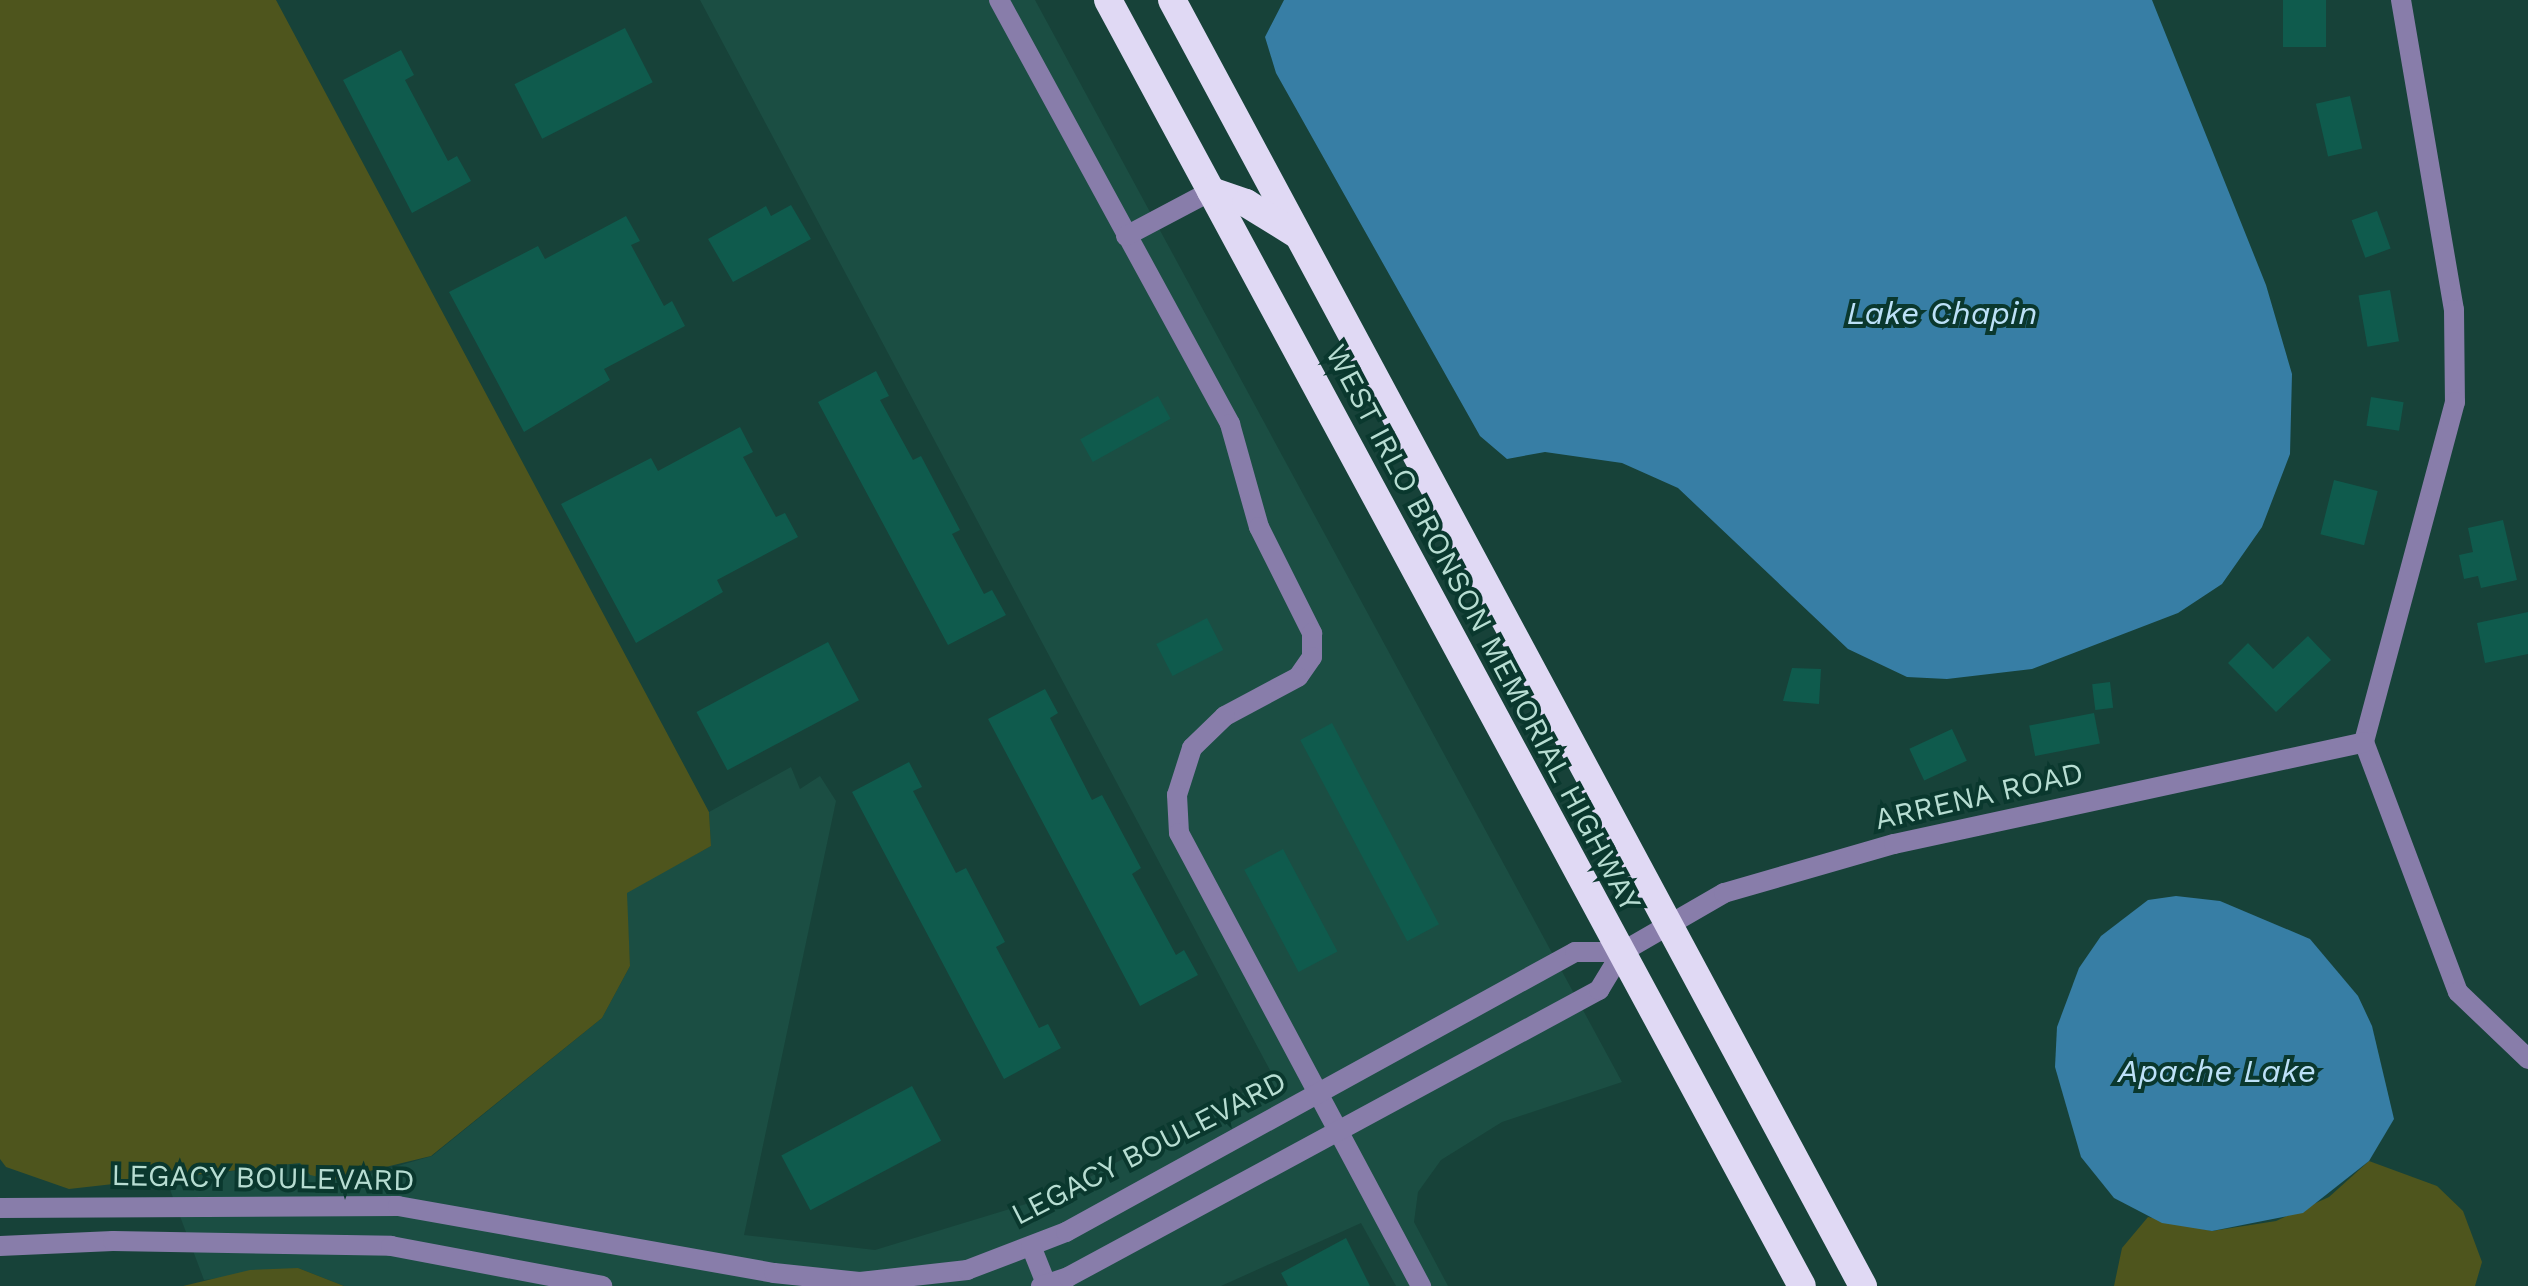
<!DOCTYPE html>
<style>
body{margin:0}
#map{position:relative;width:2528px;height:1286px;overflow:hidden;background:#174239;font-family:"Work Sans",sans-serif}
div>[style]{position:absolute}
.built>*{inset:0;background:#1b4e43}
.green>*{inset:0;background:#4e551d}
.water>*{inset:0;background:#377ea5}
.building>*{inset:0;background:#0f5b4d;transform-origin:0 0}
.minor>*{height:20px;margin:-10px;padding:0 10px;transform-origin:10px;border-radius:10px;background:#887daa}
.trunk>*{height:28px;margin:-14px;padding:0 14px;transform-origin:14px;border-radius:14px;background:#e0d9f4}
span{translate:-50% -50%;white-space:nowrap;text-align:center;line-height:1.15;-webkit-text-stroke:8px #0a382e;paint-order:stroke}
.street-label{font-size:30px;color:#b7ddd2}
.water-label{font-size:32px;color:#bde1f8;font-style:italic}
</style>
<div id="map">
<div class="built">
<i style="clip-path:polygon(700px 0,1035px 0,1622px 1082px,1502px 1122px,1441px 1160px,1418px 1192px,1414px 1222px,1448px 1286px,1396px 1286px,1361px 1223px,1221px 1286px,344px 1286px,298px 1268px,204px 1280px,166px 1179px,301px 1163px,363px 1176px,432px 1156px,602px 1018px,630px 966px,626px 892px,711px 846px,709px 812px,791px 767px,800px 789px,820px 776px,836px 801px,744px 1235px,875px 1250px,1059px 1194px,1273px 1076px)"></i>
</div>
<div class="green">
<i style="clip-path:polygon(0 0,276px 0,709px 812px,711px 846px,627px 893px,630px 966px,602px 1018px,431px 1156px,332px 1180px,310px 1175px,300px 1163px,69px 1189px,6px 1167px,0 1159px)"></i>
<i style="clip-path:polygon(2369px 1161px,2437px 1186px,2463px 1211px,2482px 1262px,2475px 1286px,2114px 1286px,2122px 1248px,2148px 1217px,2212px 1231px,2276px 1221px,2329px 1197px)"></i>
<i style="clip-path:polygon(298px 1268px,344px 1286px,183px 1286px,250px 1270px)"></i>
</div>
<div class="water">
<i style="clip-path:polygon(1284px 0,2152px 0,2266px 285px,2292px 374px,2290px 454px,2262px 527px,2222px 584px,2178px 613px,2032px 669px,1947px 679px,1907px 677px,1848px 649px,1678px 488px,1622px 463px,1545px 452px,1507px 459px,1480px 436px,1276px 73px,1265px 37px)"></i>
<i style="clip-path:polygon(2176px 896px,2220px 901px,2310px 939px,2358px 996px,2372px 1026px,2394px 1119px,2369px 1161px,2303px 1213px,2212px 1231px,2162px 1223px,2114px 1198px,2081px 1157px,2055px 1067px,2057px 1027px,2079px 968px,2101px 936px,2148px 900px)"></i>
</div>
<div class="building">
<i style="left:2283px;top:0;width:43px;height:47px"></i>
<i style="left:625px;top:28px;width:61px;height:124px;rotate:63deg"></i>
<i style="clip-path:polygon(401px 50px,414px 75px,405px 80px,448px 161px,457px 156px,471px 181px,412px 213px,343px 80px)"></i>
<i style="left:2350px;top:96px;width:54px;height:35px;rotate:77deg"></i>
<i style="clip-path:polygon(791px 205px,811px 239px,733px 282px,708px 239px,766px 206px,771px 216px)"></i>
<i style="left:2377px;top:211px;width:40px;height:27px;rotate:70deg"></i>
<i style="clip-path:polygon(626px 216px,640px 241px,631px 245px,664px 306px,672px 301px,685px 326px,604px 369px,610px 380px,524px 432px,449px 292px,538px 246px,545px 259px)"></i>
<i style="left:2390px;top:290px;width:52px;height:32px;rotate:80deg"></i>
<i style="clip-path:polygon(876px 371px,889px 396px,880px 400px,913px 460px,921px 456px,960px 530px,952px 534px,984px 594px,992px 590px,1006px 615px,948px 645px,818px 402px)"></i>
<i style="left:1158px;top:396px;width:26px;height:89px;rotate:61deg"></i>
<i style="left:2371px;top:397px;width:33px;height:29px;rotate:9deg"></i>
<i style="clip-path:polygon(740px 427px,753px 452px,743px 457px,776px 517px,785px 513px,798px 537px,717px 580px,723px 592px,636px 643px,561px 504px,651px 458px,658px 471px)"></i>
<i style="left:2334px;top:480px;width:45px;height:56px;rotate:14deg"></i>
<i style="clip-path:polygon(2503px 520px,2517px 580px,2481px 588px,2478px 576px,2464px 579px,2459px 555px,2473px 552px,2468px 528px)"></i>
<i style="clip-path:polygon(2528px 612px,2528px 654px,2485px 663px,2477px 623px)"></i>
<i style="left:1207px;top:618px;width:36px;height:57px;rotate:63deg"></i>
<i style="clip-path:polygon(2308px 636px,2331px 660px,2276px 712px,2228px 663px,2248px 643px,2273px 669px)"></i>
<i style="left:828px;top:642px;width:66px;height:149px;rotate:62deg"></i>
<i style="clip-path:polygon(1792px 668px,1821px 669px,1819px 704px,1783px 701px)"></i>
<i style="left:2110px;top:682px;width:26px;height:18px;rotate:83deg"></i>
<i style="clip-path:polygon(1045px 689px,1058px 713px,1050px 718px,1092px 800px,1102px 795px,1141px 868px,1132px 874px,1176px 955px,1184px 950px,1198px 975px,1140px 1006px,988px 719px)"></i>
<i style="left:2094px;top:713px;width:31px;height:66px;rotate:79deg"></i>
<i style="left:1332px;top:723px;width:228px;height:36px;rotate:62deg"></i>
<i style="left:1952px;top:729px;width:35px;height:47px;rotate:65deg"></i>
<i style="clip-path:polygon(909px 762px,922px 787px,913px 791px,956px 873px,966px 868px,1005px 942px,996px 947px,1039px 1028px,1048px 1024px,1061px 1048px,1004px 1079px,852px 792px)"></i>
<i style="left:1283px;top:849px;width:116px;height:44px;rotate:62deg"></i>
<i style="left:912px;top:1086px;width:62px;height:148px;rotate:62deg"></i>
<i style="clip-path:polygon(1346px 1238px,1370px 1286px,1288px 1286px,1281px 1273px)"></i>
</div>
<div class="minor">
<i style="left:999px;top:0;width:483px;rotate:61.4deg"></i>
<i style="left:1230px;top:424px;width:107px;rotate:74.3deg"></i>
<i style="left:1259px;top:527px;width:119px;rotate:63.4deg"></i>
<i style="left:1312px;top:633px;width:24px;rotate:90deg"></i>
<i style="left:1312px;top:657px;width:24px;rotate:125deg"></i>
<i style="left:1298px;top:677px;width:83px;rotate:151.9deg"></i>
<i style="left:1225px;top:716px;width:46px;rotate:135.9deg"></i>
<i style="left:1192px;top:748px;width:49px;rotate:107.7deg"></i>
<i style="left:1177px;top:795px;width:38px;rotate:87deg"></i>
<i style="left:1179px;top:833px;width:514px;rotate:61.89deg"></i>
<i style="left:2401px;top:0;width:314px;rotate:80.3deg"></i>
<i style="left:2454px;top:310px;width:92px;rotate:89.4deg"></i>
<i style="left:2455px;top:402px;width:352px;rotate:105deg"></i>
<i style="left:2364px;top:742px;width:267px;rotate:69.4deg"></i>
<i style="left:2458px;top:992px;width:97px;rotate:43.7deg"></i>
<i style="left:1126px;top:236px;width:96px;rotate:-27.9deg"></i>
<i style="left:0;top:1208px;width:398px;rotate:-0.3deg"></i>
<i style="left:398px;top:1206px;width:382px;rotate:10.1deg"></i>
<i style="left:774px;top:1273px;width:86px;rotate:6deg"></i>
<i style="left:860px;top:1282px;width:108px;rotate:-6.4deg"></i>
<i style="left:967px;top:1270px;width:106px;rotate:-21deg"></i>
<i style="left:1066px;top:1232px;width:581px;rotate:-28.82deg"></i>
<i style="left:1575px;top:952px;width:47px"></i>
<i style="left:0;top:1246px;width:113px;rotate:-2.5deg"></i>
<i style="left:113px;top:1241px;width:278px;rotate:1deg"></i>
<i style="left:391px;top:1246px;width:215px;rotate:10.7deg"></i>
<i style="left:1031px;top:1246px;width:43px;rotate:68.2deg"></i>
<i style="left:1041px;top:1286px;width:28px;rotate:-18deg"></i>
<i style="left:1068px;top:1277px;width:604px;rotate:-28.39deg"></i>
<i style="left:1599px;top:990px;width:44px;rotate:-58.8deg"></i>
<i style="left:1622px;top:952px;width:118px;rotate:-30deg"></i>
<i style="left:1724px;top:893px;width:177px;rotate:-16.1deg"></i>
<i style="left:1894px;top:844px;width:481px;rotate:-12.2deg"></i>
</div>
<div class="trunk">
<i style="left:1108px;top:0;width:1461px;rotate:61.65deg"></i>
<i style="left:1172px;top:0;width:1460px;rotate:61.75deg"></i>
<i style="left:1211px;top:191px;width:37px;rotate:19deg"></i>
<i style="left:1246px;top:203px;width:59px;rotate:31.8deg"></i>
</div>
<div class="street-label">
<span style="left:1483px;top:628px;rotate:62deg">WEST IRLO BRONSON MEMORIAL HIGHWAY</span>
<span style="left:1979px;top:796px;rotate:-13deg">ARRENA ROAD</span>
<span style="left:1149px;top:1148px;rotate:-27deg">LEGACY BOULEVARD</span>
<span style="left:263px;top:1178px;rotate:1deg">LEGACY BOULEVARD</span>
</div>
<div class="water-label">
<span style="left:1942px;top:313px">Lake Chapin</span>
<span style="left:2217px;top:1071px">Apache Lake</span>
</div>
</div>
